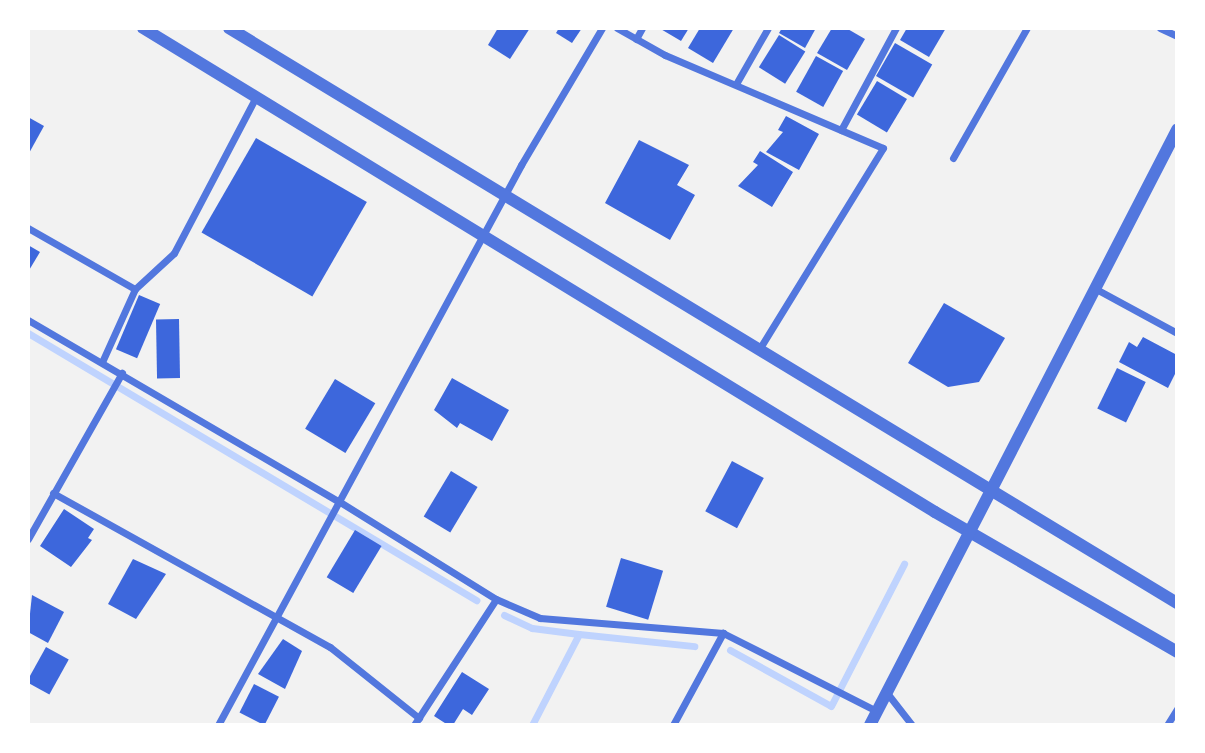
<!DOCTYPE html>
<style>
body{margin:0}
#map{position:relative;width:1205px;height:753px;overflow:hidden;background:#f2f2f2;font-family:Barlow,sans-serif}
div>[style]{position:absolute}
.stream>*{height:7px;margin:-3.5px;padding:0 3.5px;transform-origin:3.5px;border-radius:3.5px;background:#bfd3fe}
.building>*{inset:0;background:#3d67dc;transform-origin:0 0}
.minor>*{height:7px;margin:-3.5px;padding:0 3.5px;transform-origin:3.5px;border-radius:3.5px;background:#5277de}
.tertiary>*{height:12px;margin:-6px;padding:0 6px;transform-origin:6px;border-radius:6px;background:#5277de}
span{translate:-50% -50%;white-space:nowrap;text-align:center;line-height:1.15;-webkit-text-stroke:5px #fff;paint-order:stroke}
.frame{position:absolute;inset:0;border:30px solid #fff;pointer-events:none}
</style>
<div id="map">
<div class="stream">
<i style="left:28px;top:333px;width:522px;rotate:30.79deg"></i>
<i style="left:504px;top:615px;width:31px;rotate:25deg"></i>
<i style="left:532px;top:628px;width:47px;rotate:7.3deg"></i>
<i style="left:730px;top:650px;width:115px;rotate:29deg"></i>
<i style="left:831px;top:706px;width:160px;rotate:-62.8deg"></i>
<i style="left:532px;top:725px;width:102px;rotate:-62.7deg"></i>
<i style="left:579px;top:634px;width:116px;rotate:6deg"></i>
</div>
<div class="building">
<i style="clip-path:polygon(498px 28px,530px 28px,510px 59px,488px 45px)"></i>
<i style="clip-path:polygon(559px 28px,582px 28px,572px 43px,556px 33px)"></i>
<i style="clip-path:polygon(659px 28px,689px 28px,681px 41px)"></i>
<i style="clip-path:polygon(700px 28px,734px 28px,713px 63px,688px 48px)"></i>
<i style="clip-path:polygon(782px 28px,816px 28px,805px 48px,779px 33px)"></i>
<i style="clip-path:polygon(832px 28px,846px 28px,865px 39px,847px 70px,817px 53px)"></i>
<i style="clip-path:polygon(907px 28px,946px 28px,929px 57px,900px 40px)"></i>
<i style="left:779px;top:35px;width:31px;height:38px;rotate:32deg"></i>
<i style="left:895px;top:43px;width:43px;height:38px;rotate:30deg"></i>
<i style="left:816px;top:56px;width:31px;height:41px;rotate:29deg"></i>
<i style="left:877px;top:81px;width:35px;height:39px;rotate:31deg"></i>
<i style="clip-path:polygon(786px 116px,819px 134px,799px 170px,766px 152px,783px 132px,778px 130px)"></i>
<i style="clip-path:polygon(28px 117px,44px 126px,28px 155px)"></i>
<i style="left:256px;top:138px;width:128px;height:109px;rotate:30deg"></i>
<i style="clip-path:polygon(639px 140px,689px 165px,677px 185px,695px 195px,670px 240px,605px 203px)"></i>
<i style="clip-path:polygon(760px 151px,793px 172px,772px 207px,738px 186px,758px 165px,753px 162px)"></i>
<i style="clip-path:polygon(28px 245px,40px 252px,28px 272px)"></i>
<i style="left:139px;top:295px;width:23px;height:59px;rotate:23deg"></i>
<i style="clip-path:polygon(944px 303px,1005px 338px,979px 382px,948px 387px,908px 363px)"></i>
<i style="left:179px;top:319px;width:59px;height:23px;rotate:89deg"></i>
<i style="clip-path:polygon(1143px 337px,1177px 355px,1177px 370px,1168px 388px,1119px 362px,1129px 342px,1137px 347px)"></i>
<i style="left:1117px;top:368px;width:32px;height:45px;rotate:26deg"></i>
<i style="clip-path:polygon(452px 378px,509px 410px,492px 441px,460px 423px,457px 428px,434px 410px)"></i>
<i style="left:335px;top:379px;width:47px;height:58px;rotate:31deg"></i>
<i style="left:732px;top:461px;width:36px;height:57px;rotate:28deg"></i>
<i style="left:451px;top:471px;width:31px;height:53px;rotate:31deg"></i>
<i style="clip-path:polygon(64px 509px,94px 529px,88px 538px,92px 540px,71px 567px,40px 546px)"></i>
<i style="left:355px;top:530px;width:31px;height:55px;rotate:31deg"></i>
<i style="left:621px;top:558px;width:44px;height:51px;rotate:17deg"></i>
<i style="clip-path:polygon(133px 559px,166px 574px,136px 619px,108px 604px)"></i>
<i style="clip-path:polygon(32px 595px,64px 612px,48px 643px,28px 632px)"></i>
<i style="clip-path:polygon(283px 639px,302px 651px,285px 689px,258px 674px)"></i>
<i style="left:46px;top:647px;width:26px;height:40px;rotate:29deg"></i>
<i style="clip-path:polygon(462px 672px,489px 689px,472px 715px,463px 709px,453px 725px,448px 725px,434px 716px)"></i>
<i style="left:254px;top:684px;width:28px;height:32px;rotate:27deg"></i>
</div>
<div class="minor">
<i style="left:617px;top:28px;width:55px;rotate:29.4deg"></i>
<i style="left:665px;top:55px;width:237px;rotate:23.1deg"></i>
<i style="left:883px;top:148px;width:235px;rotate:121.6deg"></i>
<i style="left:1160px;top:28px;width:19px;rotate:25deg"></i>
<i style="left:636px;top:39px;width:13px;rotate:-61deg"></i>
<i style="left:736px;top:84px;width:64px;rotate:-60.3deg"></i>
<i style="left:841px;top:130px;width:116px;rotate:-61.7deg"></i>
<i style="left:953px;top:158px;width:150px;rotate:-60.4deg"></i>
<i style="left:28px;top:228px;width:123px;rotate:29.7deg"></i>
<i style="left:1096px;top:289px;width:92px;rotate:28.5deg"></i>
<i style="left:28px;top:320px;width:361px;rotate:30.3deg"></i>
<i style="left:340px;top:502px;width:184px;rotate:31.9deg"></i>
<i style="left:496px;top:599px;width:48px;rotate:23.4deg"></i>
<i style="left:540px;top:618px;width:184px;rotate:4.7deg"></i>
<i style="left:723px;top:633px;width:173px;rotate:26.9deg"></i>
<i style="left:102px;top:362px;width:80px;rotate:-65.7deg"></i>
<i style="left:135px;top:289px;width:53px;rotate:-42.7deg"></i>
<i style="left:174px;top:253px;width:176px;rotate:-62.3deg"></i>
<i style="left:53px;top:493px;width:317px;rotate:29.1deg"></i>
<i style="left:330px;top:647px;width:114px;rotate:38.6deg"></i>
<i style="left:28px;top:539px;width:191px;rotate:-60.5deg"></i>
<i style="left:887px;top:693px;width:41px;rotate:52deg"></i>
<i style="left:218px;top:725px;width:637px;rotate:-61.58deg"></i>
<i style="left:521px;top:165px;width:159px;rotate:-59.4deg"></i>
<i style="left:414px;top:725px;width:150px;rotate:-56.9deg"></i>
<i style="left:673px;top:725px;width:105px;rotate:-61.5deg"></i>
<i style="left:1167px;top:725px;width:19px;rotate:-58deg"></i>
</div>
<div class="tertiary">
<i style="left:143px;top:28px;width:928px;rotate:31.43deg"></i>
<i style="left:935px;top:512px;width:280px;rotate:30deg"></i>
<i style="left:229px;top:28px;width:1109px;rotate:31.24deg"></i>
<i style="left:870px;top:725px;width:670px;rotate:-62.71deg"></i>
</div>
<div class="frame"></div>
</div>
